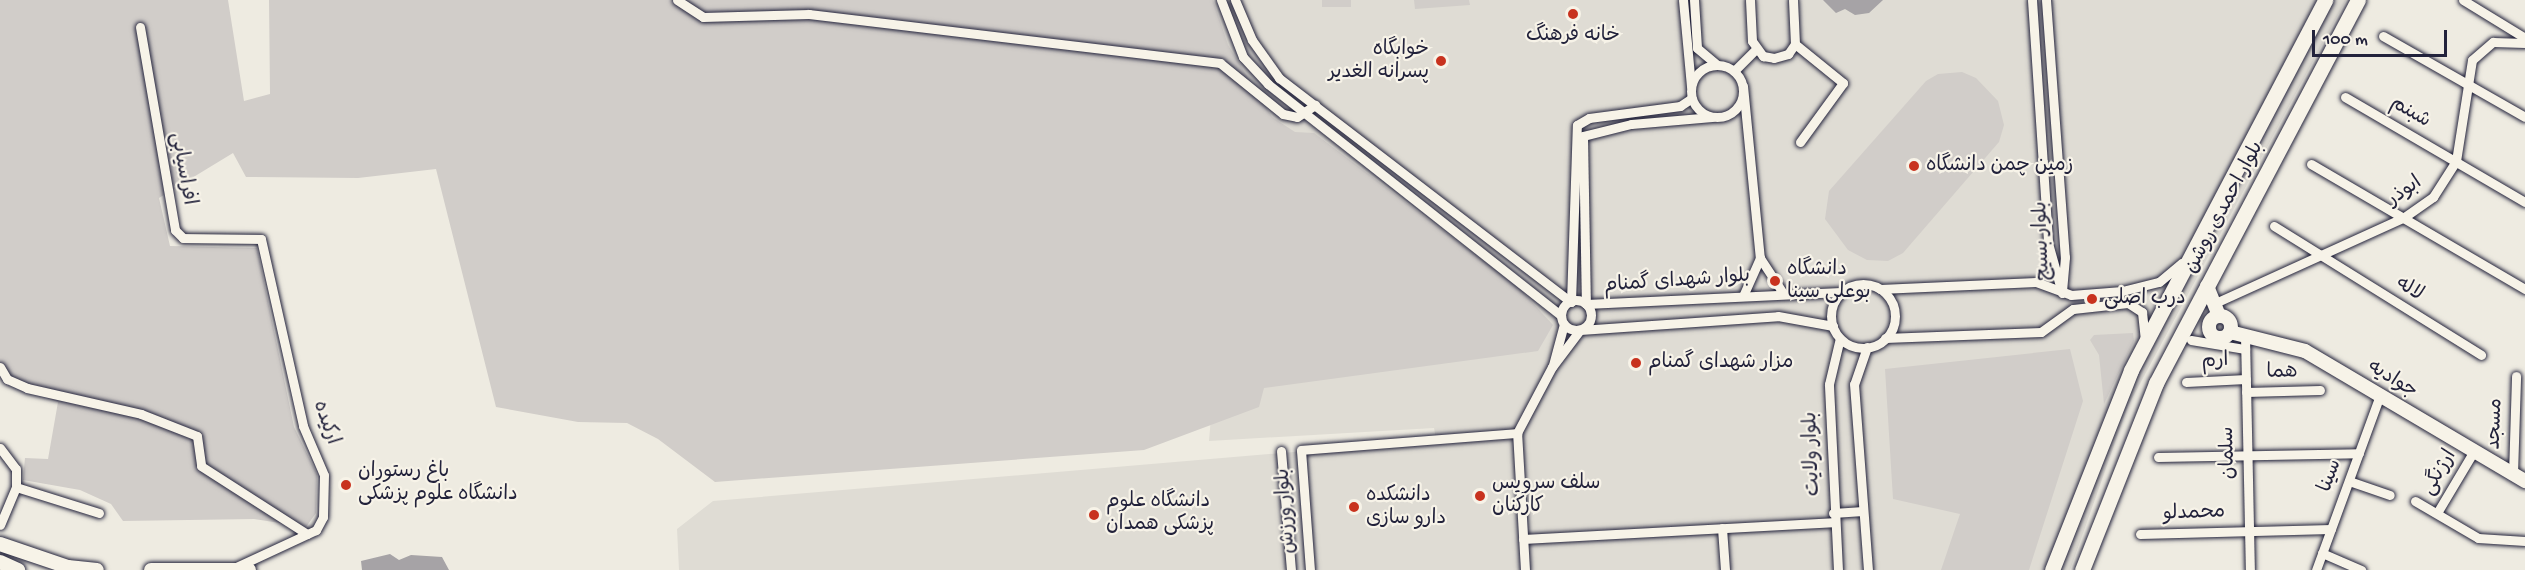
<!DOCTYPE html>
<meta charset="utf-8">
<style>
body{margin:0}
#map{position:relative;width:2525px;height:570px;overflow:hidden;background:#eeebe1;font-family:"Gochi Hand","Playpen Sans Arabic",sans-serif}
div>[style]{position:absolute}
.built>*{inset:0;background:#dfdcd4}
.green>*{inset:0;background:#d1cdc9;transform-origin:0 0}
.water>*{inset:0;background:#a6a3a6}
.roads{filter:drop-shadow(0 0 2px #22223b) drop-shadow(0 0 2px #22223b)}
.minor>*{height:9px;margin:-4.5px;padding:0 4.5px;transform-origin:4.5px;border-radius:4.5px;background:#f7f3e8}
.minor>.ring{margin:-4.5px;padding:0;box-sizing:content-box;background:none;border:9px solid #f7f3e8;border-radius:50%}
.secondary>*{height:14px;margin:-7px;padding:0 7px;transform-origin:7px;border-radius:7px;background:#f7f3e8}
.secondary>.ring{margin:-7px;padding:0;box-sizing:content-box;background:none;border:14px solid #f7f3e8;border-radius:50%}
.trunk>*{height:15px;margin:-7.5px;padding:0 7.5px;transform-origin:7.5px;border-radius:7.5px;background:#f7f3e8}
.dots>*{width:16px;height:16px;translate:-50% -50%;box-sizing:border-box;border:3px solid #f7f3e8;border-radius:50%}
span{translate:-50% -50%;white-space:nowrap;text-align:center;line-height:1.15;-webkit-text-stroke:4.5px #f7f3e8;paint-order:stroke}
.poi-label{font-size:20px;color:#22223b}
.right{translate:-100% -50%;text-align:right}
.left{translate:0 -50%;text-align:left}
.street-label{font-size:20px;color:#22223b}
.scale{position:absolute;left:2312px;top:30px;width:135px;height:27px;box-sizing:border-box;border:3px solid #22223b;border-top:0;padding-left:8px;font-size:18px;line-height:21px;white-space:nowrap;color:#22223b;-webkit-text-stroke:4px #f7f3e8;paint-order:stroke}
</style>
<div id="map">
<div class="built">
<i style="clip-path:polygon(1069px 0,2346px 0,2128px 406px,2070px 570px,679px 570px,677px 529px,713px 501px,1436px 440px,1434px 428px,1209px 441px,1214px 381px)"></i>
</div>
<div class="green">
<i style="clip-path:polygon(0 0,228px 0,244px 101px,270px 94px,269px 0,1213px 0,1228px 45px,1272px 117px,1295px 132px,1314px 133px,1519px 288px,1553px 325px,1538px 351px,1264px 388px,1259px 407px,1144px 450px,715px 482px,658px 439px,627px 423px,578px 422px,496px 407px,436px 169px,358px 178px,246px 177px,233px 153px,159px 198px,170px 246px,257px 248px,294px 427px,317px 474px,316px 513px,306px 527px,254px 519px,123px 521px,111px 504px,80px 490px,23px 480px,25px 458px,48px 459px,58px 402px,14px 386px,0 364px)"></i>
<i style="left:1322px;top:0;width:29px;height:7px"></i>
<i style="clip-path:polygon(1414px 0,1469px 0,1470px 5px,1415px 9px)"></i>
<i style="clip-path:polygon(1962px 72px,1976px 78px,1998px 101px,2004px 125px,1999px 142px,1903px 253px,1888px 261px,1867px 260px,1848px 250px,1825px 219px,1829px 191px,1926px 81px,1938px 74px)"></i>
<i style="clip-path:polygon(2133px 333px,2134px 341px,2104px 404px,2099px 355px,2090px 340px,2094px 335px)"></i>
<i style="clip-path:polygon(2070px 349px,2083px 401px,2029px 570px,1941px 570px,1960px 514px,1893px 499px,1885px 369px)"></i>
</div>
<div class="water">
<i style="clip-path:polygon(1823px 0,1883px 0,1869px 13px,1855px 15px,1845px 9px,1836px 13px)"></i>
<i style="clip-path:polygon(390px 554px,399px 560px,411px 555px,442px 557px,449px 570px,362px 570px,361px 561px)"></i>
</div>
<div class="roads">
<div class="minor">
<i style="left:677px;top:0;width:31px;rotate:33deg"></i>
<i style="left:703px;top:17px;width:106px;rotate:-1.6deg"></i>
<i style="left:809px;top:14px;width:414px;rotate:6.8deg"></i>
<i style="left:1220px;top:63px;width:81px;rotate:39deg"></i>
<i style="left:1283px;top:114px;width:14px;rotate:12deg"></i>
<i style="left:1297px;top:117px;width:22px;rotate:-34deg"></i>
<i style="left:1221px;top:0;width:61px;rotate:68.9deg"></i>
<i style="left:1243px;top:57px;width:37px;rotate:47deg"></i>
<i style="left:1268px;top:84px;width:373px;rotate:38.3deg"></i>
<i style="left:1235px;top:0;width:43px;rotate:67deg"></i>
<i style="left:1252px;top:40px;width:47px;rotate:54.6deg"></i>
<i style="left:1279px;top:78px;width:368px;rotate:37.5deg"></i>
<i style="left:1571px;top:302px;width:177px;rotate:-88.1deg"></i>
<i style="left:1577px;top:125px;width:14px;rotate:-30deg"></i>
<i style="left:1589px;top:118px;width:92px;rotate:-7.5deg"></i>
<i style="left:1680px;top:106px;width:14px;rotate:-34deg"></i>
<i style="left:1683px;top:0;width:87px;rotate:84.7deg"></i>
<i style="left:1694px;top:0;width:48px;rotate:86.4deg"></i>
<i style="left:1697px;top:48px;width:26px;rotate:40deg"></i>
<i style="left:1750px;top:0;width:41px;rotate:87.2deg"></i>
<i style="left:1752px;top:41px;width:19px;rotate:54deg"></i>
<i style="left:1763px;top:56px;width:11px;rotate:10deg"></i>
<i style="left:1774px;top:58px;width:15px;rotate:-16deg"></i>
<i style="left:1788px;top:54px;width:12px;rotate:-55deg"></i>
<i style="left:1795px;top:44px;width:44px;rotate:-92.6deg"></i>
<i style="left:2032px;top:0;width:244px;rotate:86.2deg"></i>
<i style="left:2048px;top:243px;width:52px;rotate:74.4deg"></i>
<i style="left:2046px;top:0;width:258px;rotate:85.8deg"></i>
<i style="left:2065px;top:257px;width:34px;rotate:95deg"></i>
<i style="left:2463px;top:0;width:73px;rotate:31.5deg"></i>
<i style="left:140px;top:27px;width:206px;rotate:80.2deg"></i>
<i style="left:175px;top:230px;width:11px;rotate:45deg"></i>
<i style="left:183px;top:238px;width:78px;rotate:0.7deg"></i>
<i style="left:261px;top:239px;width:192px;rotate:77.3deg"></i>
<i style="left:303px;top:426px;width:53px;rotate:66.8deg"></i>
<i style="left:324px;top:475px;width:42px;rotate:91.4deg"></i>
<i style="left:323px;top:517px;width:15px;rotate:118deg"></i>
<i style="left:316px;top:530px;width:90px;rotate:155.1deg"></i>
<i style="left:2383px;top:36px;width:163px;rotate:29.7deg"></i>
<i style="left:1795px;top:44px;width:62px;rotate:39.1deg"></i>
<i style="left:1843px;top:83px;width:73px;rotate:126.1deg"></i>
<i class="ring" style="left:1691px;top:65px;width:43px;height:43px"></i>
<i style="left:1734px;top:71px;width:31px;rotate:-45deg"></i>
<i style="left:1743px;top:86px;width:173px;rotate:84.4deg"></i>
<i style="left:1760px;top:258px;width:42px;rotate:56.7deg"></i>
<i style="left:2345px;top:97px;width:208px;rotate:30.3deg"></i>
<i style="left:1712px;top:117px;width:81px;rotate:175.1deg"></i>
<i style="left:1631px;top:124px;width:49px;rotate:166deg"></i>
<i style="left:1583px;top:136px;width:168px;rotate:89deg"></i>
<i style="left:1586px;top:304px;width:255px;rotate:-2.7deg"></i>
<i style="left:2311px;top:164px;width:248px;rotate:30.3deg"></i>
<i style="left:2274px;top:226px;width:244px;rotate:31.9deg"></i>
<i class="ring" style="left:1831px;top:284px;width:55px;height:55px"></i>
<i style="left:1880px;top:289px;width:156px;rotate:-2.6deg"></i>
<i style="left:2036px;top:282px;width:37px;rotate:20deg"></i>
<i style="left:2071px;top:295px;width:51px;rotate:-4.5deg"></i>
<i style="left:2122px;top:291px;width:38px;rotate:-14deg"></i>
<i style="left:2159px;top:282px;width:30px;rotate:-40deg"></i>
<i style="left:1743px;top:296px;width:42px;rotate:-65.9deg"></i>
<i class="ring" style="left:1561px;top:300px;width:21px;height:21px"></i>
<i style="left:2213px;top:304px;width:209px;rotate:-24.4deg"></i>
<i style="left:2403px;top:218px;width:37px;rotate:-35deg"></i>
<i style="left:2433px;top:197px;width:43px;rotate:-57.4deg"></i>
<i style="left:2456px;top:161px;width:102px;rotate:-81deg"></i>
<i style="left:2472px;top:60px;width:28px;rotate:-41deg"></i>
<i style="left:2493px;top:42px;width:32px;rotate:2deg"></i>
<i style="left:2245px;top:336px;width:234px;rotate:88.8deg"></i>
<i style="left:1885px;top:338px;width:156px;rotate:-2.2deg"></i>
<i style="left:2041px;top:332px;width:39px;rotate:-36deg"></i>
<i style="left:2073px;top:309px;width:55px;rotate:-6.2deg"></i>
<i style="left:2128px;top:303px;width:17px;rotate:33deg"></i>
<i style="left:2142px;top:312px;width:28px;rotate:84deg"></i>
<i style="left:2191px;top:340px;width:55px;rotate:9.5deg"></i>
<i style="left:1867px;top:347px;width:39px;rotate:109deg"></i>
<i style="left:1854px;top:384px;width:187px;rotate:85.7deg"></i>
<i style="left:1553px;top:365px;width:42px;rotate:-75deg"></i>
<i style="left:0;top:367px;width:14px;rotate:60deg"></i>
<i style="left:7px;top:379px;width:22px;rotate:24deg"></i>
<i style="left:27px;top:388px;width:117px;rotate:12.8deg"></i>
<i style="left:141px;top:414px;width:60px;rotate:21.4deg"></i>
<i style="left:197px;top:436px;width:30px;rotate:82deg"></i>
<i style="left:201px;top:466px;width:126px;rotate:32.7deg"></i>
<i style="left:2186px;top:382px;width:60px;rotate:-2.9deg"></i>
<i style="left:2246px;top:392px;width:74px;rotate:-1.5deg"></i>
<i style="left:0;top:448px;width:26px;rotate:53deg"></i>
<i style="left:16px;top:469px;width:18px;rotate:90deg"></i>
<i style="left:16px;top:487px;width:41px;rotate:112.8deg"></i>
<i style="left:1281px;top:451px;width:119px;rotate:85.2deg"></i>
<i style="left:2158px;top:457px;width:201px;rotate:-1.1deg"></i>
<i style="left:2513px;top:474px;width:98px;rotate:-88.2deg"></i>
<i style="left:2349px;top:481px;width:43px;rotate:18.9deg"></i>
<i style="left:16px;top:487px;width:87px;rotate:17.4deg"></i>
<i style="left:2415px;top:501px;width:73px;rotate:30.4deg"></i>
<i style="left:2478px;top:538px;width:47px;rotate:3.7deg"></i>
<i style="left:1833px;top:513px;width:30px;rotate:-4deg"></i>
<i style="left:2437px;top:513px;width:72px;rotate:-59.2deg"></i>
<i style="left:1722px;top:528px;width:42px;rotate:85.9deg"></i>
<i style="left:2140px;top:534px;width:191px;rotate:-1.5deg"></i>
<i style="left:1523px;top:539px;width:310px;rotate:-3.1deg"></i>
<i style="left:2322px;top:553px;width:43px;rotate:23.6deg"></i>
<i style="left:1310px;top:570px;width:120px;rotate:-94.3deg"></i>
<i style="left:1301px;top:450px;width:217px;rotate:-4.5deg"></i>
<i style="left:1525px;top:570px;width:137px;rotate:-93.3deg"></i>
<i style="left:1517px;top:433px;width:75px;rotate:-62.1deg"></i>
<i style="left:1552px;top:367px;width:46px;rotate:-52.9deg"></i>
<i style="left:1580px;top:330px;width:198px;rotate:-4deg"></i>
<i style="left:1778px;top:316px;width:56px;rotate:10.3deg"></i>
<i style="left:1838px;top:570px;width:186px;rotate:-92.8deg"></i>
<i style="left:1829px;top:384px;width:47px;rotate:-76.6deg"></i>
<i style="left:2316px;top:570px;width:186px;rotate:-69.9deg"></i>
</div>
<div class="secondary">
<i style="left:2207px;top:286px;width:32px;rotate:68deg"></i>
<i class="ring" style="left:2209px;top:316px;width:8px;height:8px"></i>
<i style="left:2230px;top:332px;width:77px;rotate:14.2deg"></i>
<i style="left:2305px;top:351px;width:256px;rotate:30.6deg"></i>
<i style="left:0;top:544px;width:72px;rotate:18.7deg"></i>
<i style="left:68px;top:567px;width:29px;rotate:6deg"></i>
<i style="left:0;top:562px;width:20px;rotate:24deg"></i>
<i style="left:151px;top:570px;width:98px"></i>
</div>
<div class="trunk">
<i style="left:2052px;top:570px;width:215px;rotate:-68.4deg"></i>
<i style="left:2131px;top:370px;width:418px;rotate:-62.3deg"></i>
<i style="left:2082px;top:570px;width:201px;rotate:-68.4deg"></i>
<i style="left:2156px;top:383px;width:433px;rotate:-62.2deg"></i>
</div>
</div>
<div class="dots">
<i style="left:1573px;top:14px;background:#c8321e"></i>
<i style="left:1441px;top:61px;background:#c8321e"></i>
<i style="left:1914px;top:166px;background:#c8321e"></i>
<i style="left:1775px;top:281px;background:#c8321e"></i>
<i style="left:2092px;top:299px;background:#c8321e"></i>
<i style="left:1636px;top:363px;background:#c8321e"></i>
<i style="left:346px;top:485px;background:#c8321e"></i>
<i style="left:1480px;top:496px;background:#c8321e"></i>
<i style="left:1354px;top:507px;background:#c8321e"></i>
<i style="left:1094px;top:515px;background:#c8321e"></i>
</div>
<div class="poi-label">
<span style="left:1573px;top:36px">خانه فرهنگ</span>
<span class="right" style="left:1429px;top:62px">خوابگاه<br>پسرانه الغدیر</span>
<span class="left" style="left:1926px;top:166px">زمین چمن دانشگاه</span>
<span class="left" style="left:1787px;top:282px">دانشگاه<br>بوعلی سینا</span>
<span class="left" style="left:2104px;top:299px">درب اصلی</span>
<span class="left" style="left:1648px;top:363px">مزار شهدای گمنام</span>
<span class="left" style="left:358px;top:484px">باغ رستوران<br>دانشگاه علوم پزشکی</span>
<span class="left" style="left:1492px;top:496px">سلف سرویس<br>کارکنان</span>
<span class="left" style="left:1366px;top:508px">دانشکده<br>دارو سازی</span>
<span class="left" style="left:1106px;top:514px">دانشگاه علوم<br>پزشکی همدان</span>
</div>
<div class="street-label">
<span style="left:2410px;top:113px;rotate:30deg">شبنم</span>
<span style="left:182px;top:169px;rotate:80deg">افراسیابی</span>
<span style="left:2405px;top:192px;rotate:-35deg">ابوذر</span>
<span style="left:2225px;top:208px;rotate:-62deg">بلوار احمدی روشن</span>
<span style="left:2043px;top:241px;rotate:-92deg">بلوار بسیج</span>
<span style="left:1677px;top:282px;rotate:-4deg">بلوار شهدای گمنام</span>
<span style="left:2409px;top:290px;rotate:31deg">لاله</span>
<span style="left:2215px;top:362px;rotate:-3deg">ارم</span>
<span style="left:2282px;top:373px;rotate:-1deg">هما</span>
<span style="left:2392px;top:380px;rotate:31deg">جوادیه</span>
<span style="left:325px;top:423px;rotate:71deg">ارکیده</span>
<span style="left:2496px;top:424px;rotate:-88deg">مسجد</span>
<span style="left:2229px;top:453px;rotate:-91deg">سلمان</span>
<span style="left:1813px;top:454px;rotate:-92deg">بلوار ولایت</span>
<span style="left:2440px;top:473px;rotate:-59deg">ارژنگی</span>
<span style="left:2331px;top:476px;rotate:-70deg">سینا</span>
<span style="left:1287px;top:511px;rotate:-94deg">بلوار ورزش</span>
<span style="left:2194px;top:514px;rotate:-2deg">محمدلو</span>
</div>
<div class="scale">100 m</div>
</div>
